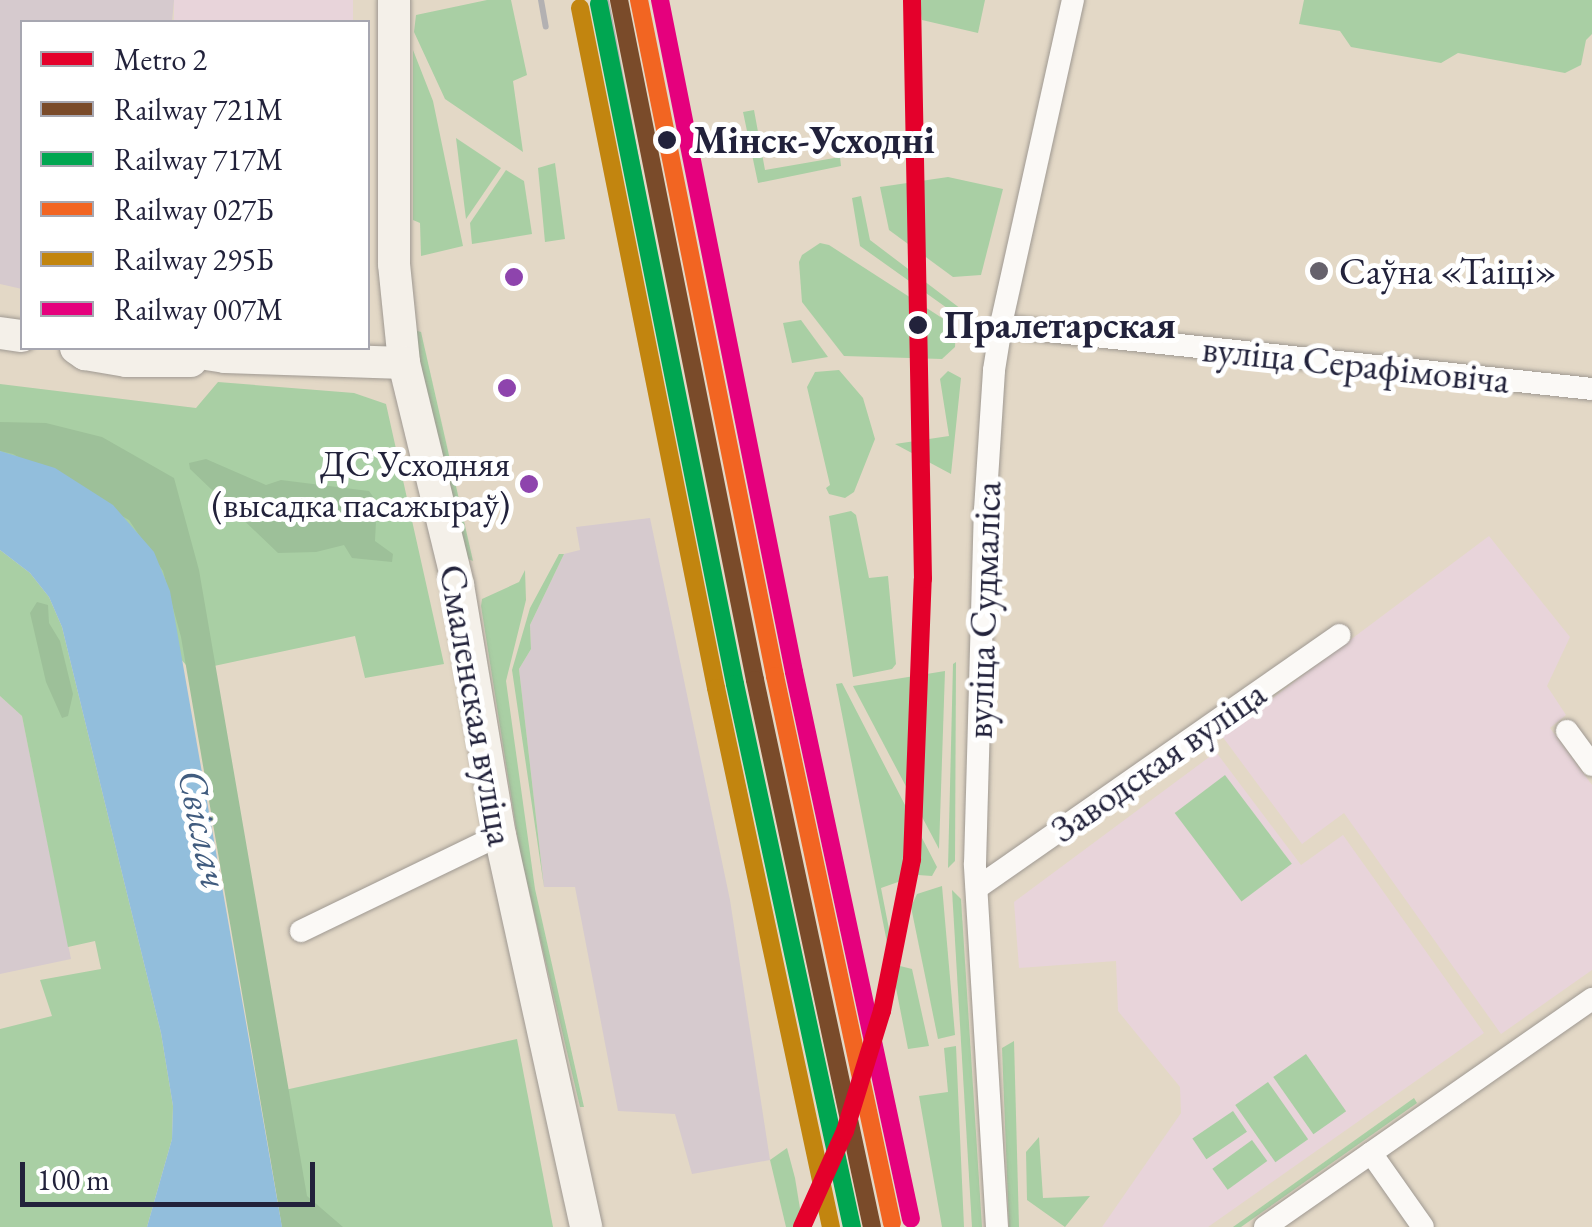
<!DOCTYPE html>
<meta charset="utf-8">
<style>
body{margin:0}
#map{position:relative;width:1592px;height:1227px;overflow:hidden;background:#e3d8c6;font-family:"EB Garamond",serif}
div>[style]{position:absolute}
.built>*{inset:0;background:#e8d4da;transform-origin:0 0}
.industrial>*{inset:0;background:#d6cace}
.green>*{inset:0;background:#a9cfa4;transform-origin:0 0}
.forest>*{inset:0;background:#9dc099}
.water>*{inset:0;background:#92bedc}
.roads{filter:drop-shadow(0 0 2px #9f9992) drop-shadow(0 0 2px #9f9992)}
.street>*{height:22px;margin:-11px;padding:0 11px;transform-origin:11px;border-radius:11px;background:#fbf9f6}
.secondary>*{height:32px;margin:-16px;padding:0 16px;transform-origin:16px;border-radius:16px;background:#f4f0e9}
.rail>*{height:6px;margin:-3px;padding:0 3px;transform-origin:3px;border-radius:3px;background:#b3b1b2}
.rail-1>*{height:18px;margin:-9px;padding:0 9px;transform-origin:9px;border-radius:9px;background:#7a4b2a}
.rail-2>*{height:18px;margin:-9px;padding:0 9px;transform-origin:9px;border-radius:9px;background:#00a651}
.rail-3>*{height:18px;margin:-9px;padding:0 9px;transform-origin:9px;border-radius:9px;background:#f26522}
.rail-4>*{height:18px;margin:-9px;padding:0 9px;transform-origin:9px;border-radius:9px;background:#c2850f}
.rail-5>*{height:18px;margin:-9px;padding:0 9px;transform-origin:9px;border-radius:9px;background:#e5007d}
.metro-1>*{height:18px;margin:-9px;padding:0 9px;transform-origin:9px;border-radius:9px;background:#e4002b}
.dots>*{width:28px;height:28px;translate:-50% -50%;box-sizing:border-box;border:5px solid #fff;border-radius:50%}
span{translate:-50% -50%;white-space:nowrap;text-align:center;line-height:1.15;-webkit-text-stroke:10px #fff;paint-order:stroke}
.bus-label{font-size:36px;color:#22223b}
.right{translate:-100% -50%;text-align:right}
.stop-label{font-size:38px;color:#22223b;font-weight:700}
.left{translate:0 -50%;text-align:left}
.poi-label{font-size:38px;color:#22223b}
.street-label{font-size:38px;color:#22223b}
.water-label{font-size:40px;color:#415c7f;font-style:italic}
.legend{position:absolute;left:20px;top:20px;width:350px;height:330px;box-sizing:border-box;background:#fff;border:2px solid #a7a7b1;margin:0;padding:12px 18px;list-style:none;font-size:30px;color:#22223b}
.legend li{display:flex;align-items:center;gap:20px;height:50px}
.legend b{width:50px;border:2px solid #a7a7b1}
.scale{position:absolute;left:20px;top:1162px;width:295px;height:45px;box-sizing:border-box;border:5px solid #22223b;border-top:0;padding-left:12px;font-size:30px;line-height:35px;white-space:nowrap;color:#22223b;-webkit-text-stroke:8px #fff;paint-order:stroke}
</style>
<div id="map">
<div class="built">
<i style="left:174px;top:0;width:179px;height:22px"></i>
<i style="clip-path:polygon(1489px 536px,1570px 637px,1547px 686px,1566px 715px,1550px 728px,1592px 785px,1592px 970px,1501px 1034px,1344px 813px,1302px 844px,1222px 736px)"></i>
<i style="clip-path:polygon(1216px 752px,1301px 865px,1343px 835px,1484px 1033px,1208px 1227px,1102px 1227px,1181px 1113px,1180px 1087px,1118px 1011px,1116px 961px,1019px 968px,1014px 902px)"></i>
</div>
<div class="industrial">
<i style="clip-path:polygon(0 0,174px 0,172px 22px,22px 22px,22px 289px,0 284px)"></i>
<i style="clip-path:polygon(650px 518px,730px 900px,770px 1160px,692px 1174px,675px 1114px,618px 1111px,575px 887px,544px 887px,519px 669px,531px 649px,530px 625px,564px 554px,580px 550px,576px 527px)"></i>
<i style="clip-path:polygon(0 696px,22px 716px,71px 959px,0 974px)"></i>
</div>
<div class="green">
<i style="clip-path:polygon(487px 0,511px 0,527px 75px,513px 81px,523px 152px,445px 99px,414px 32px,416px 15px)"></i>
<i style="clip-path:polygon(919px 0,985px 0,978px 33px,922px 20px)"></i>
<i style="clip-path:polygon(1304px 0,1592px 0,1592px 34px,1586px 40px,1581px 65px,1565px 73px,1458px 53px,1441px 63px,1351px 47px,1340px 31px,1299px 24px)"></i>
<i style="clip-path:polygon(413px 50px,433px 101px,463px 246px,421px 256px,420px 223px,413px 220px)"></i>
<i style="clip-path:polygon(754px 110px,765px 170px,840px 157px,841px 166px,758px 183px,743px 112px)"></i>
<i style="clip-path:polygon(456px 138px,501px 168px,466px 219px)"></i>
<i style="clip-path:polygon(555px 163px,565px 239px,545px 242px,538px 168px)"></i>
<i style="clip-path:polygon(506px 170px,524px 181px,532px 234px,472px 244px,470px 223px)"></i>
<i style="clip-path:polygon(948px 177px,1003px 189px,981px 275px,953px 277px,889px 230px,880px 187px)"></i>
<i style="clip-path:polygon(861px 196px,870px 240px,965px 312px,961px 318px,860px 246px,852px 198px)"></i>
<i style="clip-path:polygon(820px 243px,829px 245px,956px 327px,955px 347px,942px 359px,844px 356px,802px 302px,799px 262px,802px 255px)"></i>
<i style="clip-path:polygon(801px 320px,828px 357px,792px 363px,783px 323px)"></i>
<i style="clip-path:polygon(414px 330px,421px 332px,473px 561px,460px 556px)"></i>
<i style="clip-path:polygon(839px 370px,863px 398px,875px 439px,854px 492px,845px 498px,829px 494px,826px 488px,830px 485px,807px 387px,815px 372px)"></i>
<i style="clip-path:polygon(948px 371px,961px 378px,951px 474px,895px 444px,949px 436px,940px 379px)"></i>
<i style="clip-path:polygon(218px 382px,354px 393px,386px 404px,444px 664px,365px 678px,355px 636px,214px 666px,186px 665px,0 451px,0 384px,196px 408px)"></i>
<i style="clip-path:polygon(851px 511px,856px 515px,869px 578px,888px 576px,896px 664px,892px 669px,853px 677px,829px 516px)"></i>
<i style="clip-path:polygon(0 550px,30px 573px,49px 597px,62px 627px,161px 1033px,173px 1106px,172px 1139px,147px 1227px,0 1227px,0 1029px,52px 1016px,40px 980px,101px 969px,95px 941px,68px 947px,22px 716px,0 696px)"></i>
<i style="clip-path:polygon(559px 554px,564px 554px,530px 625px,531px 649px,519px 669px,544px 887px,512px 670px,530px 608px)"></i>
<i style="clip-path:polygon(525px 570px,526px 600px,506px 681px,535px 889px,584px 1107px,580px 1107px,520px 853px,481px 606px,482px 599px,519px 582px)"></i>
<i style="clip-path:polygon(956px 662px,955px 861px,948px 868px,953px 664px)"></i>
<i style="clip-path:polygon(945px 671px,939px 849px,853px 686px)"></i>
<i style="clip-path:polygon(842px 683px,937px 867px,932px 876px,918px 875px,881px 888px,896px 965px,912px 969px,929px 1046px,908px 1049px,836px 684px)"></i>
<i style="left:1225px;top:775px;width:111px;height:63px;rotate:53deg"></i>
<i style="clip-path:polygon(942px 886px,955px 1035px,938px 1039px,911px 907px,917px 894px)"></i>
<i style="clip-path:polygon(952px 890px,961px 899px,982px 1227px,972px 1227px)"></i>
<i style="clip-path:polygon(517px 1039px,553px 1227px,282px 1227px,262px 1095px)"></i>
<i style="clip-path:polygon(1014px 1041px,1019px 1227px,1009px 1227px,1002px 1048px)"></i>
<i style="clip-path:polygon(956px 1046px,964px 1227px,942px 1227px,919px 1096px,948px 1092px,944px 1048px)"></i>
<i style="left:1306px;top:1054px;width:70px;height:40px;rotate:55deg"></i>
<i style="left:1268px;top:1082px;width:70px;height:40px;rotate:55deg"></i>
<i style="clip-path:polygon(1414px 1098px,1417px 1103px,1241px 1227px,1233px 1227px)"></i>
<i style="left:1233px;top:1111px;width:25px;height:49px;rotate:56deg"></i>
<i style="clip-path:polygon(1039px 1137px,1043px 1198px,1090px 1196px,1065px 1227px,1027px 1200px,1026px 1152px)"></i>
<i style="left:1252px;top:1140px;width:26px;height:49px;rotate:54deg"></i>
<i style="clip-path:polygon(787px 1148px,795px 1178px,803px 1227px,786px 1227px,770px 1160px)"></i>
</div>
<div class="forest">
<i style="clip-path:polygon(0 422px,46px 423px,102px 437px,174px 478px,199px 570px,307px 1196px,343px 1227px,282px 1227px,181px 637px,163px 571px,129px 520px,13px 454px,0 451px)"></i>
<i style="clip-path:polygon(206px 459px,266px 485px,281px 480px,369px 491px,377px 502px,375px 541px,393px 554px,392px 562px,352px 558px,344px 545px,316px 552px,278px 553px,190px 469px,189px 463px)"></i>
<i style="clip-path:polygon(37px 602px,48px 605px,49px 623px,60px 641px,73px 694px,68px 716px,62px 718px,46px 682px,30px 613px)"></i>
</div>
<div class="water">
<i style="clip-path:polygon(0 451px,55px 468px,113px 505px,154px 552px,170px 591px,282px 1227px,147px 1227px,172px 1139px,173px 1106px,161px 1033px,62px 627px,49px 597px,30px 573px,0 550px)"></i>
</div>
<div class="roads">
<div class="street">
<i style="left:1001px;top:326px;width:594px;rotate:6.08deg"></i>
<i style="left:1567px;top:731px;width:42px;rotate:53.7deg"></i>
<i style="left:977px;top:888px;width:442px;rotate:-34.9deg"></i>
<i style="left:301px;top:931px;width:221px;rotate:-25.8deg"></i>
<i style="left:1371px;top:1153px;width:90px;rotate:54.9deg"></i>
<i style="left:997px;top:1227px;width:364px;rotate:-93.5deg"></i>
<i style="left:975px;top:864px;width:354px;rotate:-88.4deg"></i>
<i style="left:985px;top:510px;width:140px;rotate:-86.3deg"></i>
<i style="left:994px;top:370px;width:51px;rotate:-80.9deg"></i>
<i style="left:1002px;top:320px;width:328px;rotate:-77.5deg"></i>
<i style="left:1265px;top:1227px;width:399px;rotate:-34.9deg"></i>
</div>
<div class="secondary">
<i style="left:394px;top:0;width:264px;rotate:90deg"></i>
<i style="left:394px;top:264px;width:100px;rotate:84.2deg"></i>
<i style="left:404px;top:363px;width:228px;rotate:76.3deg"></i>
<i style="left:458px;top:585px;width:254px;rotate:80.5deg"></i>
<i style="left:500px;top:835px;width:401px;rotate:77.6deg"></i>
<i style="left:0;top:333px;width:22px;rotate:8deg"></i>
<i style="left:76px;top:348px;width:11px;rotate:34deg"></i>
<i style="left:85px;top:354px;width:42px;rotate:9.7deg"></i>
<i style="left:126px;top:361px;width:65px"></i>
<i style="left:167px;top:348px;width:59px;rotate:8.8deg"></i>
<i style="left:225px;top:357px;width:179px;rotate:1.9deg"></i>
</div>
</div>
<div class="rail">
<i style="left:541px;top:0;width:27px;rotate:80deg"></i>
<i style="left:606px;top:0;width:722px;rotate:79.3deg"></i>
<i style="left:740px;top:709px;width:340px;rotate:77.4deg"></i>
<i style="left:814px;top:1041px;width:189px;rotate:79.3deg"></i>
</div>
<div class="rail-1">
<i style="left:619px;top:0;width:693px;rotate:78.69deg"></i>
<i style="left:755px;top:680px;width:559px;rotate:77.93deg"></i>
</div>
<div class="rail-2">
<i style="left:599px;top:4px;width:693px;rotate:78.69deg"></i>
<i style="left:735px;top:684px;width:555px;rotate:77.84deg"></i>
</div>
<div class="rail-3">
<i style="left:639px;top:0;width:690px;rotate:78.62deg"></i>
<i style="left:775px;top:676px;width:559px;rotate:77.93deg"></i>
</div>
<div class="rail-4">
<i style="left:580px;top:8px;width:693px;rotate:78.69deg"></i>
<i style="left:716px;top:688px;width:551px;rotate:77.96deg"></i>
</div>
<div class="rail-5">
<i style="left:660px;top:0;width:685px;rotate:78.72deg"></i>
<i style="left:794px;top:672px;width:559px;rotate:77.93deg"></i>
</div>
<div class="metro-1">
<i style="left:802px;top:1227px;width:105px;rotate:-65.9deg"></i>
<i style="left:845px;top:1131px;width:126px;rotate:-72.9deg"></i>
<i style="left:882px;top:1011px;width:155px;rotate:-78.8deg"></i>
<i style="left:912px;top:859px;width:280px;rotate:-87.8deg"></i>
<i style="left:923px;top:579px;width:579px;rotate:-91.09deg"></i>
</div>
<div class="dots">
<i style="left:667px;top:140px;background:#22223b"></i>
<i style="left:1319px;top:271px;background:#66626c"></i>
<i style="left:514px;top:277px;background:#8e44ad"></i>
<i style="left:918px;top:325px;background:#22223b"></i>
<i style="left:507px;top:388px;background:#8e44ad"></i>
<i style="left:529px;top:484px;background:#8e44ad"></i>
</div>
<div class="bus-label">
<span class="right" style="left:510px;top:484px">ДС Усходняя<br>(высадка пасажыраў)</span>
</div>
<div class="stop-label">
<span class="left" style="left:693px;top:140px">Мінск-Усходні</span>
<span class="left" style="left:944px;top:325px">Пралетарская</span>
</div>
<div class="poi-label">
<span class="left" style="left:1339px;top:271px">Саўна «Таіці»</span>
</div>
<div class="street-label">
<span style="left:1356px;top:364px;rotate:6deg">вуліца Серафімовіча</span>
<span style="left:983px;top:610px;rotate:-88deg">вуліца Судмаліса</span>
<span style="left:477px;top:705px;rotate:80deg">Смаленская вуліца</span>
<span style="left:1158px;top:761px;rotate:-35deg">Заводская вуліца</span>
</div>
<div class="water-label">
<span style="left:204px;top:829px;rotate:78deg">Свіслач</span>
</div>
<ul class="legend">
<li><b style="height:12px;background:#e4002b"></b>Metro 2</li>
<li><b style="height:12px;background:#7a4b2a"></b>Railway 721М</li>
<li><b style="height:12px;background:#00a651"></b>Railway 717М</li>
<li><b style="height:12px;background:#f26522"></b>Railway 027Б</li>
<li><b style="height:12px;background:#c2850f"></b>Railway 295Б</li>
<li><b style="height:12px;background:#e5007d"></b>Railway 007М</li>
</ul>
<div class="scale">100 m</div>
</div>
